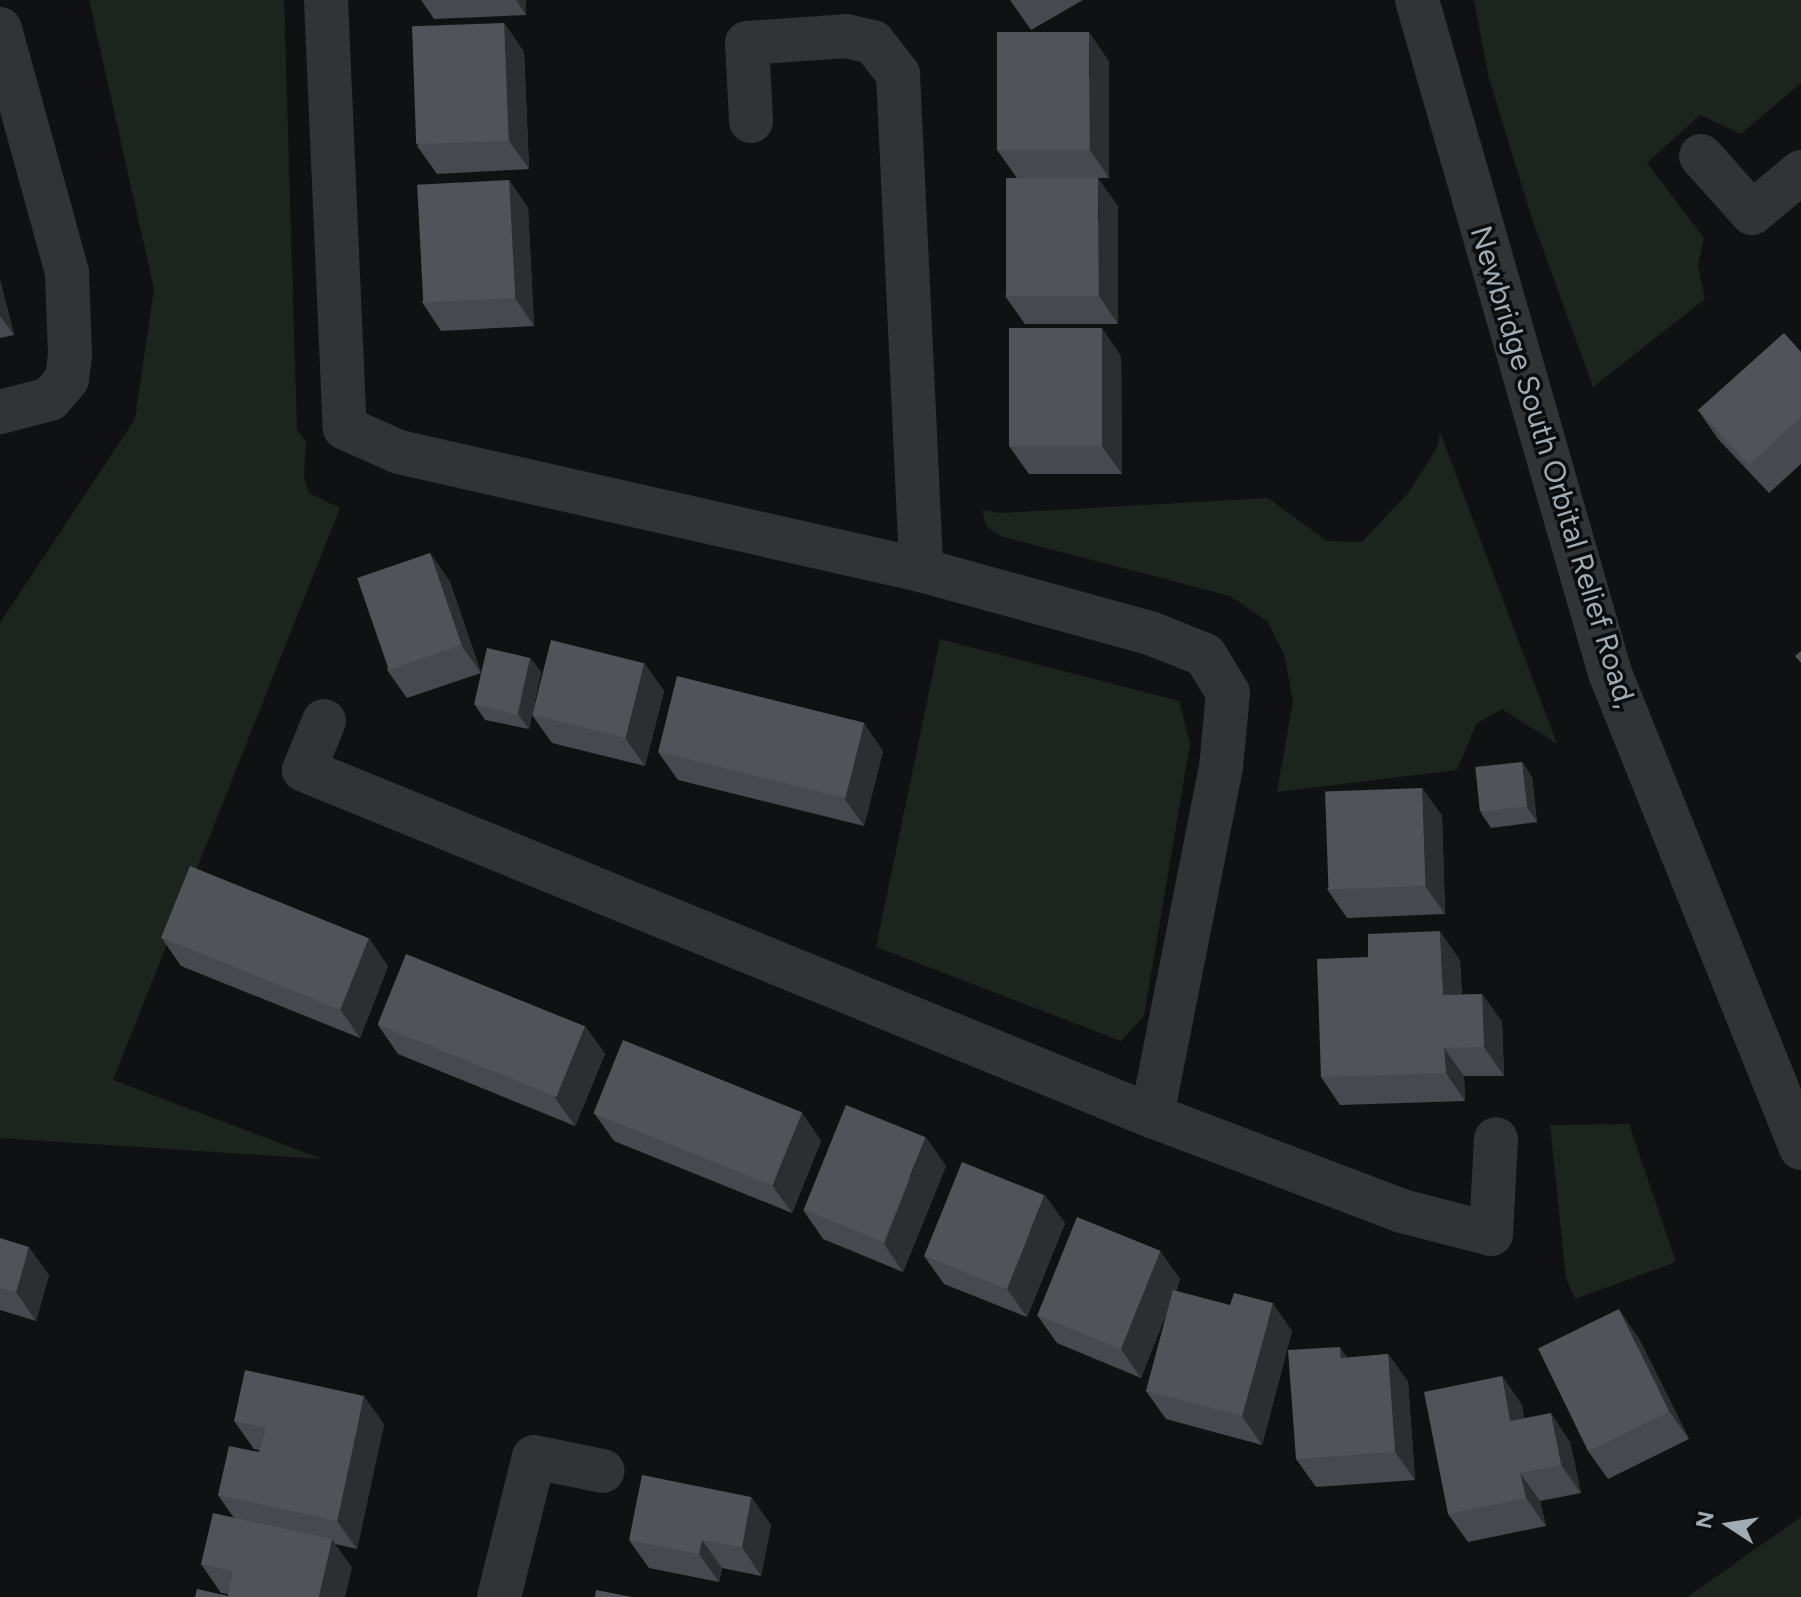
<!DOCTYPE html>
<style>
body{margin:0}
#map{position:relative;width:1801px;height:1597px;overflow:hidden;background:#101112;font-family:Figtree,sans-serif}
div>[style]{position:absolute}
.green>*{inset:0;background:#1d241d}
.minor>*{height:44px;margin:-22px;padding:0 22px;transform-origin:22px;border-radius:22px;background:#313437}
.wall>*{inset:0;background:#46494d}
.shaded-wall>*{inset:0;background:#2c2e31}
.building>*{inset:0;background:#505458;transform-origin:0 0}
span{translate:-50% -50%;white-space:nowrap;text-align:center;line-height:1.15;-webkit-text-stroke:7px #0b0c0d;paint-order:stroke}
.street-label{font-size:30px;color:#a1abb3}
.north{position:absolute;left:1689px;top:1485px;width:80px;height:80px;-webkit-text-stroke:6px #0b0c0d;paint-order:stroke;rotate:282deg;font-size:22px;font-weight:700;line-height:32px;text-align:center;color:#a1abb3}
.north::after{content:'';display:block;margin:auto;width:28px;height:36px;background:#a1abb3;clip-path:polygon(50% 0,100% 100%,50% 72%,0 100%)}
</style>
<div id="map">
<div class="green">
<i style="clip-path:polygon(89px 0,284px 0,297px 430px,306px 441px,304px 478px,309px 493px,340px 508px,113px 1080px,322px 1159px,0 1138px,0 623px,135px 419px,154px 289px)"></i>
<i style="clip-path:polygon(1474px 0,1801px 0,1801px 83px,1741px 134px,1700px 115px,1647px 163px,1704px 238px,1698px 266px,1705px 299px,1593px 387px,1531px 216px,1488px 75px)"></i>
<i style="clip-path:polygon(1440px 432px,1557px 744px,1502px 709px,1476px 724px,1457px 770px,1277px 792px,1293px 701px,1284px 654px,1267px 621px,1230px 596px,1000px 536px,986px 526px,982px 510px,1001px 513px,1268px 498px,1327px 541px,1362px 542px,1408px 493px,1437px 448px)"></i>
<i style="clip-path:polygon(940px 639px,1179px 701px,1190px 744px,1144px 1016px,1121px 1041px,876px 947px)"></i>
<i style="clip-path:polygon(1629px 1124px,1676px 1262px,1575px 1299px,1566px 1278px,1550px 1125px)"></i>
<i style="clip-path:polygon(1801px 1517px,1801px 1597px,1687px 1597px)"></i>
</div>
<div class="minor">
<i style="left:326px;top:0;width:428px;rotate:87.5deg"></i>
<i style="left:345px;top:428px;width:59px;rotate:24deg"></i>
<i style="left:399px;top:452px;width:535px;rotate:12.74deg"></i>
<i style="left:921px;top:570px;width:238px;rotate:15.4deg"></i>
<i style="left:1150px;top:633px;width:59px;rotate:21.8deg"></i>
<i style="left:1205px;top:655px;width:44px;rotate:58.8deg"></i>
<i style="left:1228px;top:693px;width:74px;rotate:95.4deg"></i>
<i style="left:1221px;top:767px;width:356px;rotate:101.2deg"></i>
<i style="left:1417px;top:0;width:700px;rotate:74deg"></i>
<i style="left:1610px;top:673px;width:512px;rotate:68.09deg"></i>
<i style="left:0;top:29px;width:253px;rotate:74.6deg"></i>
<i style="left:67px;top:273px;width:82px;rotate:87.9deg"></i>
<i style="left:70px;top:355px;width:24px;rotate:97deg"></i>
<i style="left:67px;top:379px;width:26px;rotate:130deg"></i>
<i style="left:50px;top:399px;width:52px;rotate:165.4deg"></i>
<i style="left:751px;top:121px;width:78px;rotate:-92.9deg"></i>
<i style="left:747px;top:43px;width:99px;rotate:-4deg"></i>
<i style="left:846px;top:36px;width:28px;rotate:13deg"></i>
<i style="left:873px;top:42px;width:41px;rotate:52deg"></i>
<i style="left:898px;top:74px;width:497px;rotate:87.3deg"></i>
<i style="left:1701px;top:156px;width:76px;rotate:48.2deg"></i>
<i style="left:1752px;top:213px;width:64px;rotate:-39.9deg"></i>
<i style="left:324px;top:721px;width:53px;rotate:112.2deg"></i>
<i style="left:304px;top:770px;width:916px;rotate:22.2deg"></i>
<i style="left:1152px;top:1116px;width:267px;rotate:20.8deg"></i>
<i style="left:1402px;top:1211px;width:92px;rotate:14.5deg"></i>
<i style="left:1491px;top:1234px;width:95px;rotate:-87deg"></i>
<i style="left:499px;top:1597px;width:144px;rotate:-76deg"></i>
<i style="left:534px;top:1457px;width:70px;rotate:11.5deg"></i>
</div>
<div class="wall">
<i style="clip-path:polygon(421px 0,526px 0,526px 15px,434px 19px)"></i>
<i style="clip-path:polygon(1010px 0,1083px 0,1031px 30px)"></i>
<i style="clip-path:polygon(504px 23px,524px 52px,529px 169px,437px 174px,417px 146px)"></i>
<i style="clip-path:polygon(1109px 61px,1109px 178px,1017px 178px,997px 150px)"></i>
<i style="clip-path:polygon(509px 180px,528px 208px,534px 326px,441px 331px,422px 302px)"></i>
<i style="clip-path:polygon(1118px 206px,1118px 324px,1025px 324px,1005px 296px)"></i>
<i style="clip-path:polygon(0 280px,14px 335px,0 338px)"></i>
<i style="clip-path:polygon(1801px 352px,1801px 464px,1769px 493px,1718px 439px,1698px 410px)"></i>
<i style="clip-path:polygon(1121px 356px,1122px 474px,1029px 474px,1009px 446px)"></i>
<i style="clip-path:polygon(430px 553px,450px 582px,481px 673px,407px 698px,387px 670px)"></i>
<i style="clip-path:polygon(530px 658px,541px 672px,529px 729px,485px 720px,475px 705px)"></i>
<i style="clip-path:polygon(644px 663px,664px 691px,645px 766px,552px 743px,532px 715px)"></i>
<i style="clip-path:polygon(883px 751px,864px 826px,678px 780px,658px 752px)"></i>
<i style="clip-path:polygon(1522px 762px,1532px 777px,1537px 822px,1491px 828px,1481px 813px)"></i>
<i style="clip-path:polygon(1422px 788px,1442px 816px,1445px 914px,1347px 918px,1327px 889px)"></i>
<i style="clip-path:polygon(161px 937px,388px 966px,360px 1038px,181px 966px)"></i>
<i style="clip-path:polygon(1460px 960px,1462px 995px,1482px 994px,1502px 1022px,1504px 1076px,1464px 1076px,1465px 1101px,1340px 1105px,1321px 1077px)"></i>
<i style="clip-path:polygon(378px 1025px,585px 1026px,605px 1054px,575px 1126px,398px 1054px)"></i>
<i style="clip-path:polygon(594px 1113px,802px 1113px,821px 1141px,792px 1213px,614px 1141px)"></i>
<i style="clip-path:polygon(946px 1166px,903px 1272px,823px 1239px,803px 1210px)"></i>
<i style="clip-path:polygon(1065px 1223px,1027px 1317px,944px 1284px,924px 1256px)"></i>
<i style="clip-path:polygon(0 1238px,49px 1275px,36px 1321px,0 1310px)"></i>
<i style="clip-path:polygon(1160px 1251px,1180px 1279px,1176px 1291px,1292px 1331px,1262px 1445px,1166px 1419px,1146px 1391px,1168px 1309px,1141px 1378px,1057px 1343px,1037px 1315px)"></i>
<i style="clip-path:polygon(1638px 1337px,1689px 1439px,1608px 1479px,1588px 1451px)"></i>
<i style="clip-path:polygon(1388px 1354px,1408px 1382px,1415px 1480px,1316px 1487px,1296px 1459px,1347px 1358px)"></i>
<i style="clip-path:polygon(1502px 1376px,1522px 1405px,1524px 1419px,1570px 1442px,1581px 1493px,1540px 1501px,1546px 1526px,1468px 1542px,1448px 1514px)"></i>
<i style="clip-path:polygon(234px 1421px,384px 1424px,357px 1549px,335px 1544px,352px 1568px,228px 1596px,228px 1594px,221px 1593px,201px 1564px,234px 1518px,218px 1495px,260px 1450px,254px 1449px)"></i>
<i style="clip-path:polygon(751px 1497px,771px 1525px,761px 1576px,722px 1568px,719px 1582px,649px 1568px,629px 1540px)"></i>
</div>
<div class="shaded-wall">
<i style="clip-path:polygon(516px 0,526px 0,526px 15px)"></i>
<i style="clip-path:polygon(504px 23px,524px 52px,529px 169px,509px 141px)"></i>
<i style="clip-path:polygon(1089px 32px,1109px 61px,1109px 178px,1090px 150px)"></i>
<i style="clip-path:polygon(1098px 178px,1118px 206px,1118px 324px,1099px 296px)"></i>
<i style="clip-path:polygon(509px 180px,528px 208px,534px 326px,515px 298px)"></i>
<i style="clip-path:polygon(0 280px,14px 335px,0 316px)"></i>
<i style="clip-path:polygon(1102px 328px,1121px 356px,1122px 474px,1102px 446px)"></i>
<i style="clip-path:polygon(430px 553px,450px 582px,481px 673px,461px 645px)"></i>
<i style="clip-path:polygon(530px 658px,541px 672px,529px 729px,518px 714px)"></i>
<i style="clip-path:polygon(644px 663px,664px 691px,645px 766px,625px 738px)"></i>
<i style="clip-path:polygon(864px 723px,883px 751px,864px 826px,844px 798px)"></i>
<i style="clip-path:polygon(1522px 762px,1532px 777px,1537px 822px,1527px 807px)"></i>
<i style="clip-path:polygon(1422px 788px,1442px 816px,1445px 914px,1425px 886px)"></i>
<i style="clip-path:polygon(1440px 931px,1460px 960px,1463px 1024px,1443px 995px)"></i>
<i style="clip-path:polygon(369px 938px,388px 966px,360px 1038px,340px 1009px)"></i>
<i style="clip-path:polygon(1482px 994px,1502px 1022px,1504px 1076px,1484px 1047px)"></i>
<i style="clip-path:polygon(585px 1026px,605px 1054px,575px 1126px,555px 1098px)"></i>
<i style="clip-path:polygon(1444px 1048px,1464px 1076px,1465px 1101px,1446px 1073px)"></i>
<i style="clip-path:polygon(802px 1113px,821px 1141px,792px 1213px,772px 1185px)"></i>
<i style="clip-path:polygon(926px 1137px,946px 1166px,903px 1272px,884px 1244px)"></i>
<i style="clip-path:polygon(1045px 1195px,1065px 1223px,1027px 1317px,1007px 1289px)"></i>
<i style="clip-path:polygon(29px 1247px,49px 1275px,36px 1321px,16px 1292px)"></i>
<i style="clip-path:polygon(1160px 1251px,1180px 1279px,1141px 1378px,1121px 1349px)"></i>
<i style="clip-path:polygon(1273px 1303px,1292px 1331px,1262px 1445px,1242px 1416px)"></i>
<i style="clip-path:polygon(1619px 1309px,1638px 1337px,1689px 1439px,1669px 1411px)"></i>
<i style="clip-path:polygon(1340px 1347px,1360px 1375px,1341px 1358px)"></i>
<i style="clip-path:polygon(1388px 1354px,1408px 1382px,1415px 1480px,1395px 1452px)"></i>
<i style="clip-path:polygon(1502px 1376px,1522px 1405px,1530px 1450px,1510px 1421px)"></i>
<i style="clip-path:polygon(364px 1396px,384px 1424px,357px 1549px,337px 1521px)"></i>
<i style="clip-path:polygon(1551px 1413px,1570px 1442px,1581px 1493px,1561px 1465px)"></i>
<i style="clip-path:polygon(1520px 1473px,1540px 1501px,1546px 1526px,1526px 1498px)"></i>
<i style="clip-path:polygon(751px 1497px,771px 1525px,761px 1576px,742px 1547px)"></i>
<i style="clip-path:polygon(332px 1539px,352px 1568px,345px 1597px,319px 1597px)"></i>
<i style="clip-path:polygon(702px 1540px,722px 1568px,719px 1582px,699px 1554px)"></i>
</div>
<div class="building">
<i style="left:504px;top:23px;width:118px;height:92px;rotate:88deg"></i>
<i style="left:1089px;top:32px;width:118px;height:92px;rotate:90deg"></i>
<i style="left:1098px;top:178px;width:118px;height:92px;rotate:90deg"></i>
<i style="left:509px;top:180px;width:118px;height:92px;rotate:87deg"></i>
<i style="left:1102px;top:328px;width:118px;height:93px;rotate:90deg"></i>
<i style="clip-path:polygon(1784px 333px,1801px 352px,1801px 417px,1749px 465px,1698px 410px)"></i>
<i style="left:430px;top:553px;width:97px;height:77px;rotate:71deg"></i>
<i style="left:551px;top:640px;width:96px;height:77px;rotate:14deg"></i>
<i style="left:487px;top:648px;width:44px;height:58px;rotate:13deg"></i>
<i style="clip-path:polygon(1801px 651px,1801px 663px,1795px 656px)"></i>
<i style="left:677px;top:676px;width:193px;height:78px;rotate:14deg"></i>
<i style="left:1522px;top:762px;width:45px;height:47px;rotate:84deg"></i>
<i style="left:1422px;top:788px;width:98px;height:97px;rotate:88deg"></i>
<i style="left:190px;top:866px;width:193px;height:77px;rotate:22deg"></i>
<i style="clip-path:polygon(1440px 931px,1443px 995px,1482px 994px,1484px 1047px,1444px 1048px,1446px 1073px,1321px 1077px,1317px 959px,1368px 957px,1368px 934px)"></i>
<i style="left:406px;top:954px;width:193px;height:76px;rotate:22deg"></i>
<i style="left:623px;top:1040px;width:193px;height:79px;rotate:22deg"></i>
<i style="left:846px;top:1105px;width:86px;height:113px;rotate:22deg"></i>
<i style="left:962px;top:1162px;width:89px;height:101px;rotate:22deg"></i>
<i style="left:1077px;top:1217px;width:90px;height:106px;rotate:22deg"></i>
<i style="clip-path:polygon(0 1238px,29px 1247px,16px 1292px,0 1288px)"></i>
<i style="clip-path:polygon(1173px 1290px,1230px 1305px,1234px 1293px,1273px 1303px,1242px 1416px,1146px 1391px)"></i>
<i style="left:1619px;top:1309px;width:114px;height:90px;rotate:64deg"></i>
<i style="clip-path:polygon(1340px 1347px,1341px 1358px,1388px 1354px,1395px 1452px,1296px 1459px,1288px 1350px)"></i>
<i style="clip-path:polygon(245px 1370px,364px 1396px,337px 1521px,218px 1495px,229px 1446px,259px 1452px,263px 1439px,266px 1428px,234px 1421px)"></i>
<i style="clip-path:polygon(1502px 1376px,1510px 1421px,1551px 1413px,1561px 1465px,1520px 1473px,1526px 1498px,1448px 1514px,1424px 1392px)"></i>
<i style="clip-path:polygon(642px 1475px,751px 1497px,742px 1547px,702px 1540px,699px 1554px,629px 1540px)"></i>
<i style="clip-path:polygon(213px 1513px,332px 1539px,319px 1597px,195px 1597px,197px 1589px,228px 1596px,233px 1571px,201px 1564px)"></i>
<i style="clip-path:polygon(596px 1590px,632px 1597px,595px 1597px)"></i>
</div>
<div class="street-label">
<span style="left:1553px;top:467px;rotate:73deg">Newbridge South Orbital Relief Road,</span>
</div>
<div class="north">N</div>
</div>
